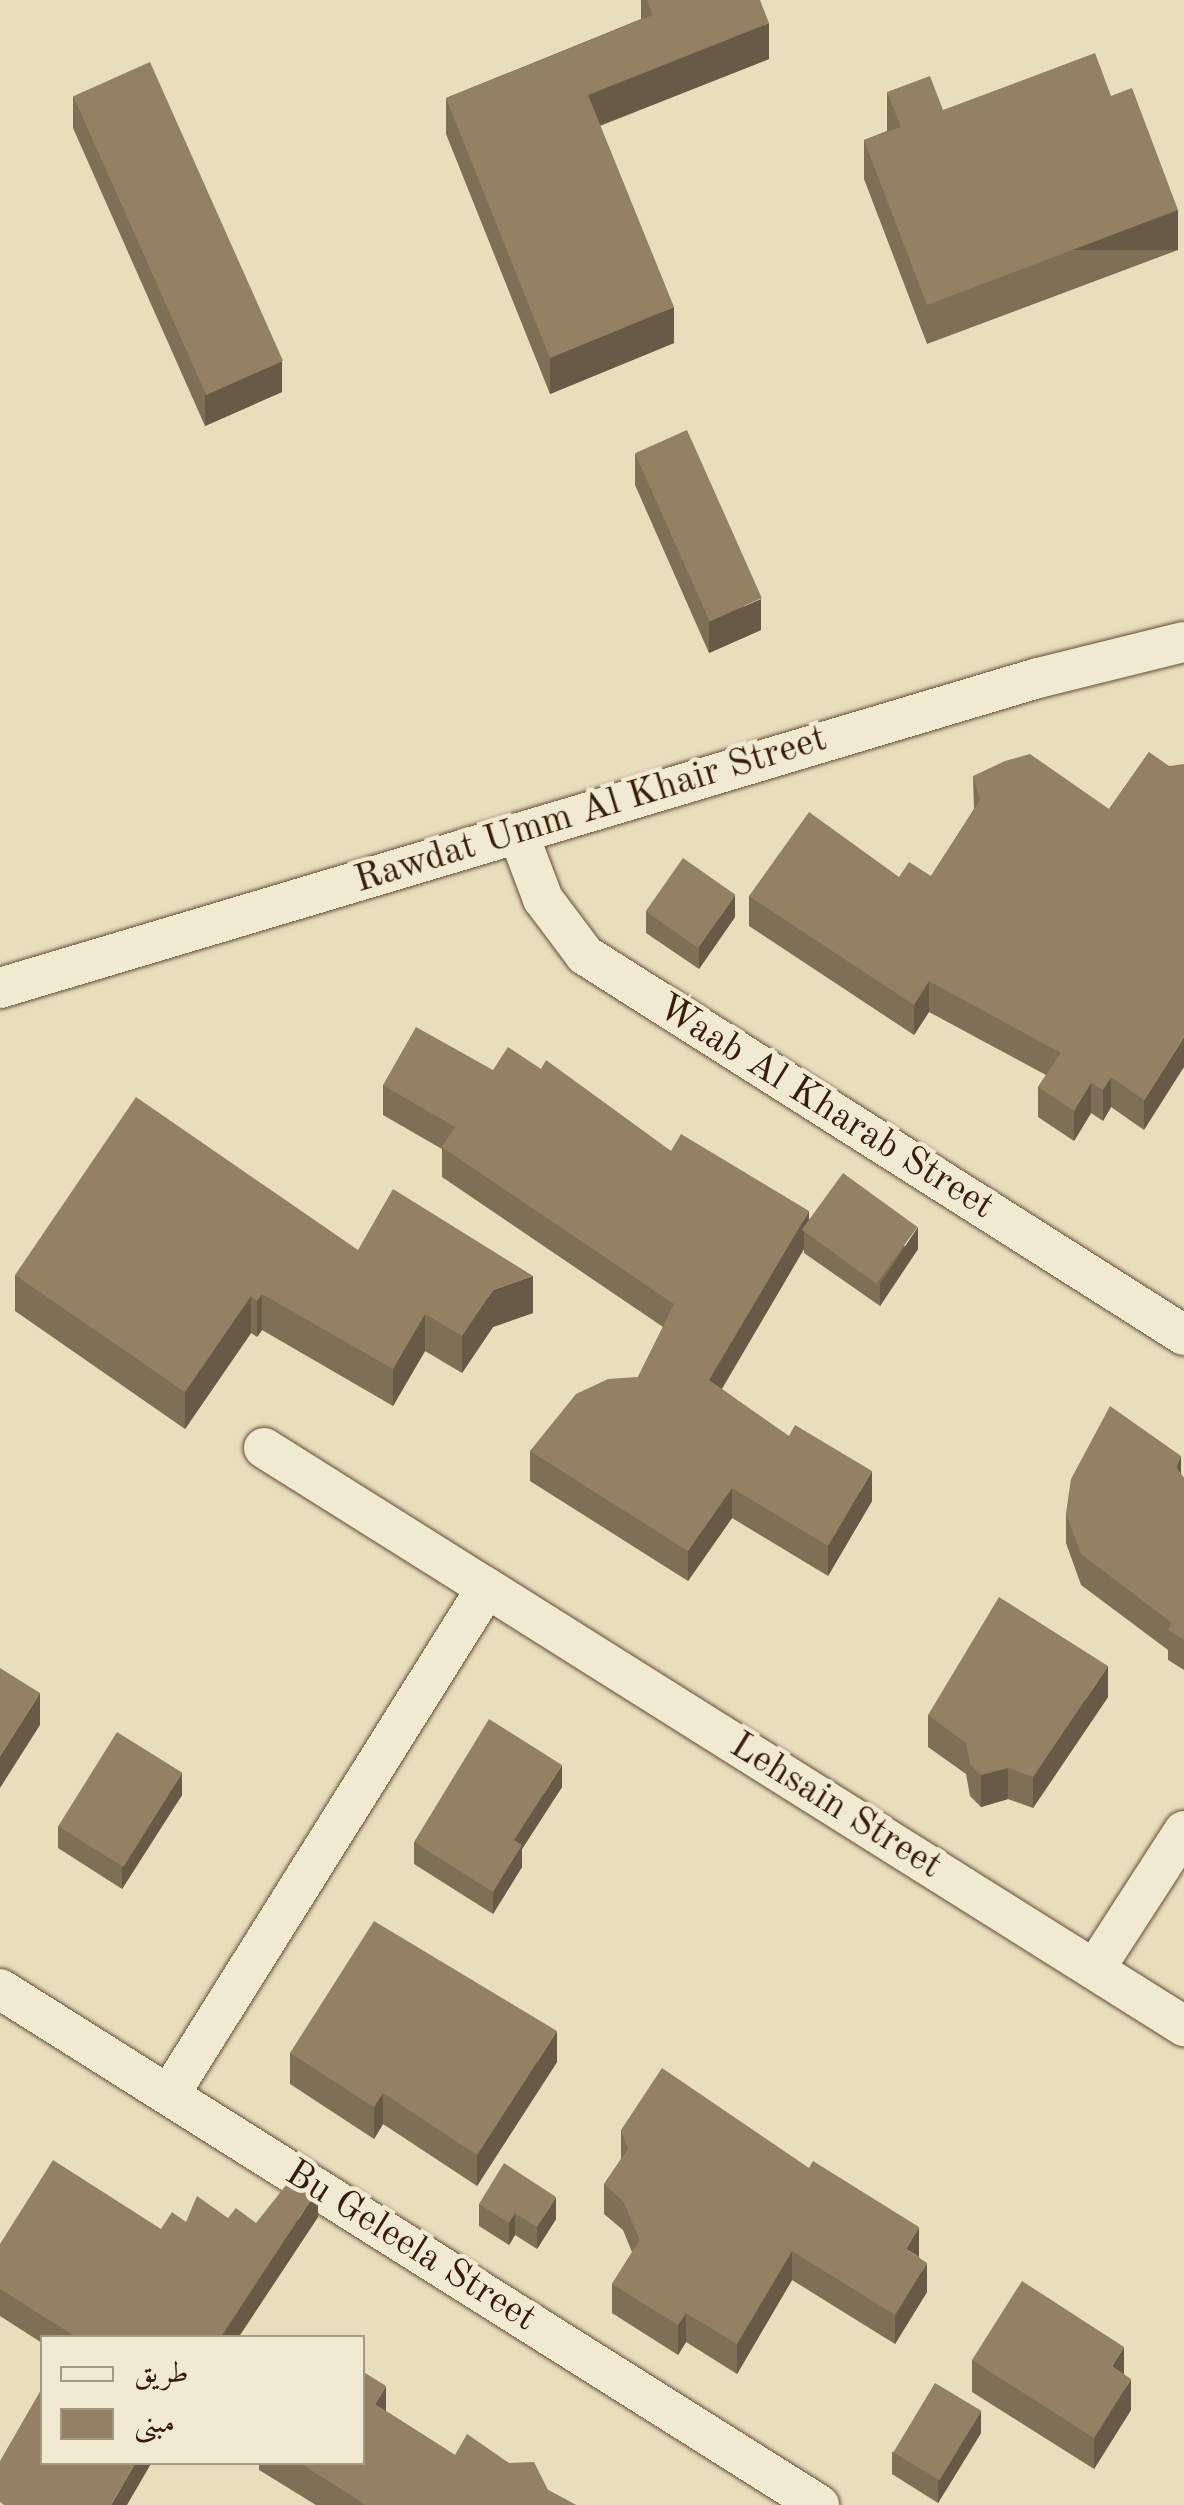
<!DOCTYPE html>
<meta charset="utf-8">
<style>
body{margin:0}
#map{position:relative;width:1184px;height:2505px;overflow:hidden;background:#e8debc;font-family:"Old Standard TT",Amiri,serif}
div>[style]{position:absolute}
.roads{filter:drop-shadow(0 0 2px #664c33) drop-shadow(0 0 2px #664c33)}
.minor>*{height:40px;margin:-20px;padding:0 20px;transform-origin:20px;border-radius:20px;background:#f0ead3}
.wall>*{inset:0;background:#7f6f56}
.shaded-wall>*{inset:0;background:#685a46;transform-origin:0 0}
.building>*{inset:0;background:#948164;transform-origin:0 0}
span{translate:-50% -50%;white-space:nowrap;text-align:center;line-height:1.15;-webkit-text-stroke:9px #f0ead3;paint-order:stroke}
.street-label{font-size:38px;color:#3a1c05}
.legend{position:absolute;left:40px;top:2335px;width:325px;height:130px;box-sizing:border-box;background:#f0ead3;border:2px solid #a79881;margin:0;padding:12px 18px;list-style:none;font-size:30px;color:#3a1c05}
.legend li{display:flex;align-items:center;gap:20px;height:50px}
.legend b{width:50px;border:2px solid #a79881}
</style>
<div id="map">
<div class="roads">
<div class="minor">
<i style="left:518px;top:833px;width:71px;rotate:69.3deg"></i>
<i style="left:543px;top:899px;width:70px;rotate:53.1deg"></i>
<i style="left:585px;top:955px;width:709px;rotate:32.39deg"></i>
<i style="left:0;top:988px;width:1083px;rotate:-16.63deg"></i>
<i style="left:1038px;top:678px;width:150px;rotate:-13.9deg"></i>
<i style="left:264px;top:1448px;width:1087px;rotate:32.14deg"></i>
<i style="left:1096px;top:1967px;width:162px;rotate:-57.1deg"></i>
<i style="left:0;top:1989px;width:968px;rotate:32.21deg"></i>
<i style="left:169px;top:2095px;width:593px;rotate:-57.94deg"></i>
</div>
</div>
<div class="wall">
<i style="clip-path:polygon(641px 0,760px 0,769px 59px,600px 126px,674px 343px,550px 394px,446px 134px,446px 98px,641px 19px)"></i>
<i style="clip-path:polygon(887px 92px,943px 110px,1111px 96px,1178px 250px,927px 344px,864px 179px,864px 140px,887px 131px)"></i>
<i style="clip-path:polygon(73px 96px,282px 392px,205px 426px,73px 128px)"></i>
<i style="clip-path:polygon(635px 453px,761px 630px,709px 653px,635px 485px)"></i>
<i style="clip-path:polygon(1149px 752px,1144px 1130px,1111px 1107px,1103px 1121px,1091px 1113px,1074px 1141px,1038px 1117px,1038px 1087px,1046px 1075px,929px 1012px,914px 1035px,749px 926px,749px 896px,899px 877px,931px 876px,974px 809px,973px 776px,1109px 809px)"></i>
<i style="clip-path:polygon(646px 911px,735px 917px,699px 969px,646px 933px)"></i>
<i style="clip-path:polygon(493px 1070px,671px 1151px,809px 1223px,918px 1249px,880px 1306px,804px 1253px,804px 1249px,722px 1389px,872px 1501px,828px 1576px,732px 1518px,688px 1581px,530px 1481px,530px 1451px,638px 1377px,663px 1327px,442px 1177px,442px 1149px,383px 1115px,383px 1085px)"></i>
<i style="clip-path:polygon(358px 1250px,533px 1313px,493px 1327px,462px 1373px,425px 1351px,393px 1406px,262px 1330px,257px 1337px,251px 1333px,185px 1429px,15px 1311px,15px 1275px)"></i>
<i style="clip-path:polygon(1181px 1474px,1184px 1478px,1184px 1670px,1168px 1660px,1168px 1650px,1081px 1585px,1066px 1543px,1066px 1513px)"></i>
<i style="clip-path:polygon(1108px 1697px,1033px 1808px,1008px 1799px,981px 1807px,970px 1796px,966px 1774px,928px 1747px,928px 1715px)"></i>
<i style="clip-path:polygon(562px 1787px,522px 1849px,522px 1867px,493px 1914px,414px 1864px,414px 1842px)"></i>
<i style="clip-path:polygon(182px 1795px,122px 1889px,58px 1848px,58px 1826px)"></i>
<i style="clip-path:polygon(290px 2053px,557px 2062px,477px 2186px,383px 2124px,374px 2139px,290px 2084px)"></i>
<i style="clip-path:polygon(621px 2130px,919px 2257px,927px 2292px,895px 2344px,792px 2280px,737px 2374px,686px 2342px,678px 2355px,612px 2313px,612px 2284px,632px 2252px,623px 2230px,604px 2214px,604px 2184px,621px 2159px)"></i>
<i style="clip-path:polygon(479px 2204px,556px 2219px,537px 2249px,515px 2235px,509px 2245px,479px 2226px)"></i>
<i style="clip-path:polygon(318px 2217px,238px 2338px,42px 2338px,42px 2343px,0 2316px,0 2244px,161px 2229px,186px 2222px,228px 2218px,256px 2223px)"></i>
<i style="clip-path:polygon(972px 2360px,1124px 2374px,1131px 2410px,1094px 2469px,972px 2392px)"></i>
<i style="clip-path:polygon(386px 2411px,455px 2455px,548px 2490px,576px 2505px,316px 2505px,259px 2470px,259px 2462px,362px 2462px)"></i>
<i style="clip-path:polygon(981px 2433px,938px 2503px,892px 2474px,892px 2452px)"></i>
</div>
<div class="shaded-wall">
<i style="clip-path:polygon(769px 23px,769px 59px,588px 130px,588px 95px)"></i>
<i style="left:1178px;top:210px;width:40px;height:268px;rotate:90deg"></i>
<i style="clip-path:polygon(674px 307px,674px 343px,550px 394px,550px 358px)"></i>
<i style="clip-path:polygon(282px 361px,282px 392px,205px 426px,205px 395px)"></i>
<i style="clip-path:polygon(761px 599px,761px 630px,709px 653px,709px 622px)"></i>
<i style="clip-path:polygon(735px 895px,735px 917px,699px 969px,699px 947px)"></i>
<i style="clip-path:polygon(929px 981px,929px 1012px,914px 1035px,914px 1005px)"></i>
<i style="clip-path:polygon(1184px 1037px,1184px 1067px,1144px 1130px,1144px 1100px)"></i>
<i style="clip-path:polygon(1111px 1077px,1111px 1107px,1103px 1121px,1103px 1090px)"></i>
<i style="clip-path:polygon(1091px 1083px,1091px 1113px,1074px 1141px,1074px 1111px)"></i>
<i style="clip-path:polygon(809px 1211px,809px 1234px,804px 1231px,804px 1249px,709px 1410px,709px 1380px)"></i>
<i style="clip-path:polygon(918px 1227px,918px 1249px,880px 1306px,880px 1284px)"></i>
<i style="clip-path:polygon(533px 1276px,533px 1313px,493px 1327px,462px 1373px,462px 1336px,493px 1290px)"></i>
<i style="clip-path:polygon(262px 1294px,262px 1330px,257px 1337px,257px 1301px)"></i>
<i style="clip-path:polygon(251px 1296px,251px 1333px,185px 1429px,185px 1392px)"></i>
<i style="clip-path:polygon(425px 1314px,425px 1351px,393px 1406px,393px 1369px)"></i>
<i style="clip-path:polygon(1181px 1456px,1181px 1486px,1176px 1467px)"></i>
<i style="clip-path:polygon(872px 1471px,872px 1501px,828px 1576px,828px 1546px)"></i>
<i style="clip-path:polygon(732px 1488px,732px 1518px,688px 1581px,688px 1551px)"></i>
<i style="clip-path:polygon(1108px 1666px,1108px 1697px,1033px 1808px,1033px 1777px)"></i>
<i style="clip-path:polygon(40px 1693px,40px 1725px,0 1788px,0 1756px)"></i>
<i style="clip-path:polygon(562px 1765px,562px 1787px,522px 1849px,522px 1867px,493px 1914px,493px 1892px,514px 1840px)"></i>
<i style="clip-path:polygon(1008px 1768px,1008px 1799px,981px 1807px,981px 1775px)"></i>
<i style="clip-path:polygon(182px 1773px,182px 1795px,122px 1889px,122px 1867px)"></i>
<i style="clip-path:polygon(557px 2031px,557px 2062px,477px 2186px,477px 2155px)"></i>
<i style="clip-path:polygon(383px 2093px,383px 2124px,374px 2139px,374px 2107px)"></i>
<i style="clip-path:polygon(318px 2189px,318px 2217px,238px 2338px,221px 2338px)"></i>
<i style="clip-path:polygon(556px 2197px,556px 2219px,537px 2249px,537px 2227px)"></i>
<i style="clip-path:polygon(515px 2213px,515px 2235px,509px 2245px,509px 2223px)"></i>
<i style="clip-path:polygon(919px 2227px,919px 2257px,906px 2249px)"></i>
<i style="clip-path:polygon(792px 2251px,792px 2280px,737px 2374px,737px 2344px)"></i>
<i style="clip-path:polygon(927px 2263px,927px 2292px,895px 2344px,895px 2315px)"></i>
<i style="clip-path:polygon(686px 2313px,686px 2342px,678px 2355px,678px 2325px)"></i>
<i style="clip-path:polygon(1124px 2347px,1124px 2378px,1112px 2366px)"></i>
<i style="clip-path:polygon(1131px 2379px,1131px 2410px,1094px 2469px,1094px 2438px)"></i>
<i style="clip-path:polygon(386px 2386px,386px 2417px,375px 2404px)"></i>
<i style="clip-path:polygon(981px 2411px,981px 2433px,938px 2503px,938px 2481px)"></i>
<i style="clip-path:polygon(136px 2462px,152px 2462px,127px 2505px,111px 2505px)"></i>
</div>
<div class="building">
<i style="clip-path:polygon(647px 0,760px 0,769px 23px,588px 95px,674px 307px,550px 358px,446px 98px,653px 15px)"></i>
<i style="clip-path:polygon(1095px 53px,1111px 96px,1132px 88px,1178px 210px,927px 305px,864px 140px,901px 127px,887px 92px,930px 76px,943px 110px)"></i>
<i style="left:150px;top:62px;width:327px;height:84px;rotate:66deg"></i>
<i style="left:687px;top:430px;width:184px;height:57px;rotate:66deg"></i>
<i style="clip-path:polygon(1149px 752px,1169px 766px,1184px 764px,1184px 1037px,1144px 1100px,1111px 1077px,1103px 1090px,1091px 1083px,1074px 1111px,1038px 1087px,1061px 1053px,929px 981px,914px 1005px,749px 896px,809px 812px,899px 877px,909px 862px,931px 876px,980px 800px,973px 776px,1005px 761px,1030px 754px,1109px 809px)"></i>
<i style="left:683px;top:858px;width:64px;height:65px;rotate:35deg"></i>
<i style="clip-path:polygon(416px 1027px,493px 1070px,508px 1047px,541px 1069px,546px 1060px,671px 1151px,681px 1134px,809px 1211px,709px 1380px,789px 1436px,795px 1425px,872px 1471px,828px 1546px,732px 1488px,688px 1551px,530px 1451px,576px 1394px,608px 1379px,638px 1377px,674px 1304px,442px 1147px,455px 1127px,383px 1085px)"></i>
<i style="clip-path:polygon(136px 1097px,358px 1250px,393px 1189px,533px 1276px,493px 1290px,462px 1336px,425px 1314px,393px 1369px,262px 1294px,257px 1301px,251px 1296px,185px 1392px,15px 1275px)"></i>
<i style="left:843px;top:1173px;width:92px;height:70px;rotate:36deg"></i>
<i style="clip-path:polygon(1110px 1406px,1181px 1456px,1176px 1467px,1184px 1478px,1184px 1640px,1168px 1630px,1172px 1623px,1081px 1554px,1066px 1513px,1071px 1479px)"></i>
<i style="clip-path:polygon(999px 1597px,1108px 1666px,1033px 1777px,1008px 1768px,981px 1775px,970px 1764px,966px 1743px,928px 1715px)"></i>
<i style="clip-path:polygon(0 1668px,40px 1693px,0 1756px)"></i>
<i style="clip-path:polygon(489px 1719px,562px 1765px,514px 1840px,522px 1845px,493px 1892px,414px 1842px)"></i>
<i style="left:117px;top:1732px;width:77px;height:111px;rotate:32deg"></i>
<i style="clip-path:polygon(374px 1921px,557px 2031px,477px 2155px,383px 2093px,374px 2107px,290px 2053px)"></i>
<i style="clip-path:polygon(662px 2068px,809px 2168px,813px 2161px,919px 2227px,906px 2249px,927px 2263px,895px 2315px,792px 2251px,737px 2344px,686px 2313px,678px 2325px,612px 2284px,640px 2240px,623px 2201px,604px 2184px,628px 2149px,621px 2130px)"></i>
<i style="clip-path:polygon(53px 2160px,161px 2229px,172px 2212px,186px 2222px,197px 2196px,228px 2218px,236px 2208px,256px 2223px,294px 2175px,318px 2189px,221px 2336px,223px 2338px,72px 2338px,73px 2335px,0 2289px,0 2244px)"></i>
<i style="clip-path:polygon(504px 2163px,556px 2197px,537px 2227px,515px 2213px,509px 2223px,479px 2204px)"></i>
<i style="clip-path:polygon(1022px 2281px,1124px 2347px,1112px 2366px,1131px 2379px,1094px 2438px,972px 2360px)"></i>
<i style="clip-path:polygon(362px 2371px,386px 2386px,375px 2404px,455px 2455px,467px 2434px,509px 2463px,534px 2462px,548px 2490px,576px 2505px,366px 2505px,298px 2462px,362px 2462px)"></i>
<i style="left:935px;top:2383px;width:54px;height:81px;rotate:31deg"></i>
<i style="clip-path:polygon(42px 2388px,42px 2462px,136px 2462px,111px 2505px,4px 2505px,0 2502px,0 2461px)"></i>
</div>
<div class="street-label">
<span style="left:591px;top:811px;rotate:-17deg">Rawdat Umm Al Khair Street</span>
<span style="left:825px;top:1108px;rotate:32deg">Waab Al Kharab Street</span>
<span style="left:835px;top:1807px;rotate:32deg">Lehsain Street</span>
<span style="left:410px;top:2247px;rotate:32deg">Bu Geleela Street</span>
</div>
<ul class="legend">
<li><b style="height:12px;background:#f0ead3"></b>طريق</li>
<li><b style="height:28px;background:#948164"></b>مبنى</li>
</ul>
</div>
